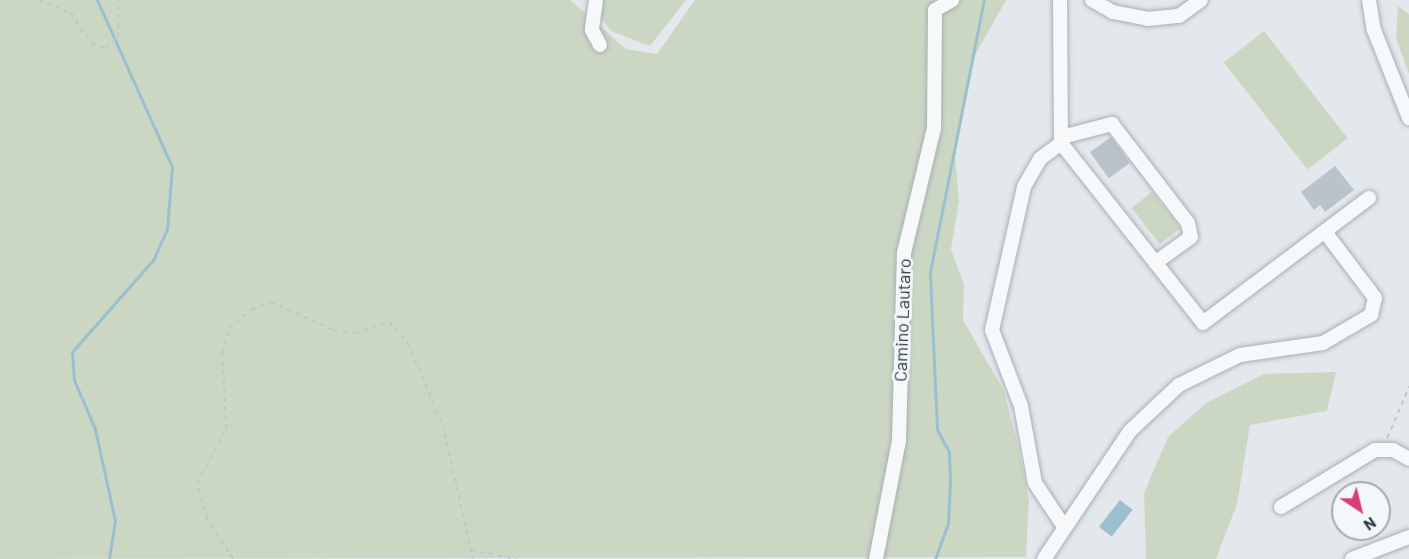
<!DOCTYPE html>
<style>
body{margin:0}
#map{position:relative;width:1409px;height:559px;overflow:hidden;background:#e3e8ec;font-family:Barlow,sans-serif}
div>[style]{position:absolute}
.green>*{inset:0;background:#ccd7c3;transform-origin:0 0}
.water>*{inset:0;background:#9bbfcf;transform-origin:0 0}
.stream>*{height:3px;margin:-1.5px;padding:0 1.5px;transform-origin:1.5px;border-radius:1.5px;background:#9bbfcf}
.building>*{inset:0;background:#b9c3cb;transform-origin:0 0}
.path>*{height:1.5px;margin-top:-0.75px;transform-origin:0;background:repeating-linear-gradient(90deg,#c1c6cb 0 4.5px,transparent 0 9px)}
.roads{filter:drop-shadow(0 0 2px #a7b0b7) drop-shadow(0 0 2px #a7b0b7)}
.minor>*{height:14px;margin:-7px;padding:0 7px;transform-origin:7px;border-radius:7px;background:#f6f8fa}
span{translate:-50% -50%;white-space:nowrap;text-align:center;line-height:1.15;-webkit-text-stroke:6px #f3f7f9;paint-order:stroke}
.street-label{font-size:18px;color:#293946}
.north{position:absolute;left:1331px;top:481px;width:60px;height:60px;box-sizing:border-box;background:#f3f7f9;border:2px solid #a2abb1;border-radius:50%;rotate:145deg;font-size:16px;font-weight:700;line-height:24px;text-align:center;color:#293946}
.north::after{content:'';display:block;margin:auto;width:21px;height:27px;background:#db3e74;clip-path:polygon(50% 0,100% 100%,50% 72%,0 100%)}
</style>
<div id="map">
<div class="green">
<i style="clip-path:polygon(0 0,570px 0,626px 49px,657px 54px,695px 0,1006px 0,970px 64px,955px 156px,959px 201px,951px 249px,964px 285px,963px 320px,1004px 391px,1018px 446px,1029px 500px,1026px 557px,0 559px)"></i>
<i style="clip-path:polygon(601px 0,686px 0,650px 46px,611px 31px,598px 14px)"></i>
<i style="clip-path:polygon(1398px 6px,1409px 14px,1409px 74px,1396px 38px)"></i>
<i style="left:1264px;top:31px;width:136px;height:51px;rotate:52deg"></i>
<i style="left:1152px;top:192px;width:46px;height:26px;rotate:52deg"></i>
<i style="clip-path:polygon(1336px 372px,1327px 411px,1250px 425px,1237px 504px,1216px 559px,1146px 559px,1144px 493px,1168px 437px,1206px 403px,1264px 374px)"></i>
</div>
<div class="water">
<i style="left:1120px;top:500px;width:16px;height:34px;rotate:38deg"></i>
</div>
<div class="stream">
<i style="left:97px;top:0;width:183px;rotate:65.8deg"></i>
<i style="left:172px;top:167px;width:62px;rotate:94.6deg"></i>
<i style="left:167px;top:229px;width:34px;rotate:114deg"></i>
<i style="left:153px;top:260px;width:123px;rotate:131.4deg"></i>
<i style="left:72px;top:352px;width:28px;rotate:86deg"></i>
<i style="left:74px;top:380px;width:53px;rotate:66.8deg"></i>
<i style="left:95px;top:429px;width:94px;rotate:77.7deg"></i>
<i style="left:115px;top:521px;width:38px;rotate:99deg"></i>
<i style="left:935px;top:559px;width:38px;rotate:-70deg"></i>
<i style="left:948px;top:523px;width:41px;rotate:-87.2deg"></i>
<i style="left:950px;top:482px;width:30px;rotate:-92deg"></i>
<i style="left:949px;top:452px;width:26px;rotate:-118deg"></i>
<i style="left:937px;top:429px;width:157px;rotate:-92.6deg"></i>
<i style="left:930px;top:272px;width:277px;rotate:-78.8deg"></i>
</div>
<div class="building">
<i style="left:1111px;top:137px;width:32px;height:26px;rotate:54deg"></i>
<i style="clip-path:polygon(1335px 166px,1354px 190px,1325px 212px,1320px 205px,1314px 210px,1301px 192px)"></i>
</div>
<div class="path">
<i style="left:39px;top:0;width:35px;rotate:22deg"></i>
<i style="left:71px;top:13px;width:36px;rotate:56deg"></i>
<i style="left:91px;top:43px;width:15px;rotate:20deg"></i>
<i style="left:105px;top:48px;width:17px;rotate:-40deg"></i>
<i style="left:118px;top:37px;width:37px;rotate:-90deg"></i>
<i style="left:1387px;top:438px;width:56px;rotate:-66.7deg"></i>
<i style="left:471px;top:550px;width:46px;rotate:11.3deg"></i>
<i style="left:233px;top:559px;width:48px;rotate:-123deg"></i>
<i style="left:207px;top:519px;width:37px;rotate:-106deg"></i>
<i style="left:197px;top:483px;width:61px;rotate:-61.8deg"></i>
<i style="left:226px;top:429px;width:76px;rotate:-93deg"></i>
<i style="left:222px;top:353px;width:26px;rotate:-74deg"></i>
<i style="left:229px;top:328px;width:30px;rotate:-40deg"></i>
<i style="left:252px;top:309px;width:20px;rotate:-20deg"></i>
<i style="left:271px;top:302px;width:69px;rotate:24deg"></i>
<i style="left:334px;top:330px;width:21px;rotate:8deg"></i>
<i style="left:355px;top:333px;width:36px;rotate:-18deg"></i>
<i style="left:389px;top:322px;width:28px;rotate:48deg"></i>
<i style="left:408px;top:343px;width:89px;rotate:66.9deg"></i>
<i style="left:443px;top:425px;width:137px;rotate:77.4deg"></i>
</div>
<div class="roads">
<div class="minor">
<i style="left:596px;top:0;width:30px;rotate:98deg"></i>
<i style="left:592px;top:30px;width:17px;rotate:62deg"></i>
<i style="left:1060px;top:0;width:143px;rotate:89.6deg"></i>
<i style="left:1061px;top:143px;width:26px;rotate:143deg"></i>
<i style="left:1040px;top:159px;width:32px;rotate:120deg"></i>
<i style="left:1024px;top:187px;width:147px;rotate:102.6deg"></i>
<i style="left:992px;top:330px;width:81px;rotate:69.1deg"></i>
<i style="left:1021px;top:406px;width:78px;rotate:79.7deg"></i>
<i style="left:1035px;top:483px;width:50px;rotate:56.3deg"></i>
<i style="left:1092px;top:0;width:24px;rotate:30deg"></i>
<i style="left:1113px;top:12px;width:36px;rotate:11deg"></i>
<i style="left:1148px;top:19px;width:31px;rotate:-6deg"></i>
<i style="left:1179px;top:16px;width:27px;rotate:-36deg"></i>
<i style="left:1369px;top:0;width:30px;rotate:81deg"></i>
<i style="left:1374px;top:30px;width:95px;rotate:68.3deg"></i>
<i style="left:1062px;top:137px;width:52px;rotate:-14.6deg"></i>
<i style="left:1112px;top:124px;width:125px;rotate:52.5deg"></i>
<i style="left:1188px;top:223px;width:14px;rotate:78deg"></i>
<i style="left:1191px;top:237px;width:44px;rotate:144.2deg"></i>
<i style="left:1061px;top:143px;width:229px;rotate:51.7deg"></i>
<i style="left:1203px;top:323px;width:208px;rotate:-37deg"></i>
<i style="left:1281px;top:507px;width:110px;rotate:-31.2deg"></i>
<i style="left:1375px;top:450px;width:18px"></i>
<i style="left:1393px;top:450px;width:18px;rotate:29deg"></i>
<i style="left:876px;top:559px;width:120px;rotate:-79deg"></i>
<i style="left:899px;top:441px;width:188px;rotate:-88.5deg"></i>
<i style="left:904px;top:253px;width:129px;rotate:-76.5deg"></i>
<i style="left:934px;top:128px;width:118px;rotate:-89.5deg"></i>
<i style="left:935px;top:10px;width:20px;rotate:-30deg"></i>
<i style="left:1044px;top:559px;width:154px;rotate:-56.1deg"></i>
<i style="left:1130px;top:431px;width:67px;rotate:-43.2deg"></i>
<i style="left:1179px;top:385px;width:68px;rotate:-26.2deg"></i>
<i style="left:1240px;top:355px;width:84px;rotate:-8.2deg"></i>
<i style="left:1323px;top:343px;width:56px;rotate:-30.3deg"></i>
<i style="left:1371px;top:315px;width:17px;rotate:-77deg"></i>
<i style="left:1375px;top:298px;width:83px;rotate:-127.1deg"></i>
<i style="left:1352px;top:559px;width:61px;rotate:-21.1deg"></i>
</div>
</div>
<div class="street-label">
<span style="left:902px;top:320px;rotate:-88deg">Camino Lautaro</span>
</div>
<div class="north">N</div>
</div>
